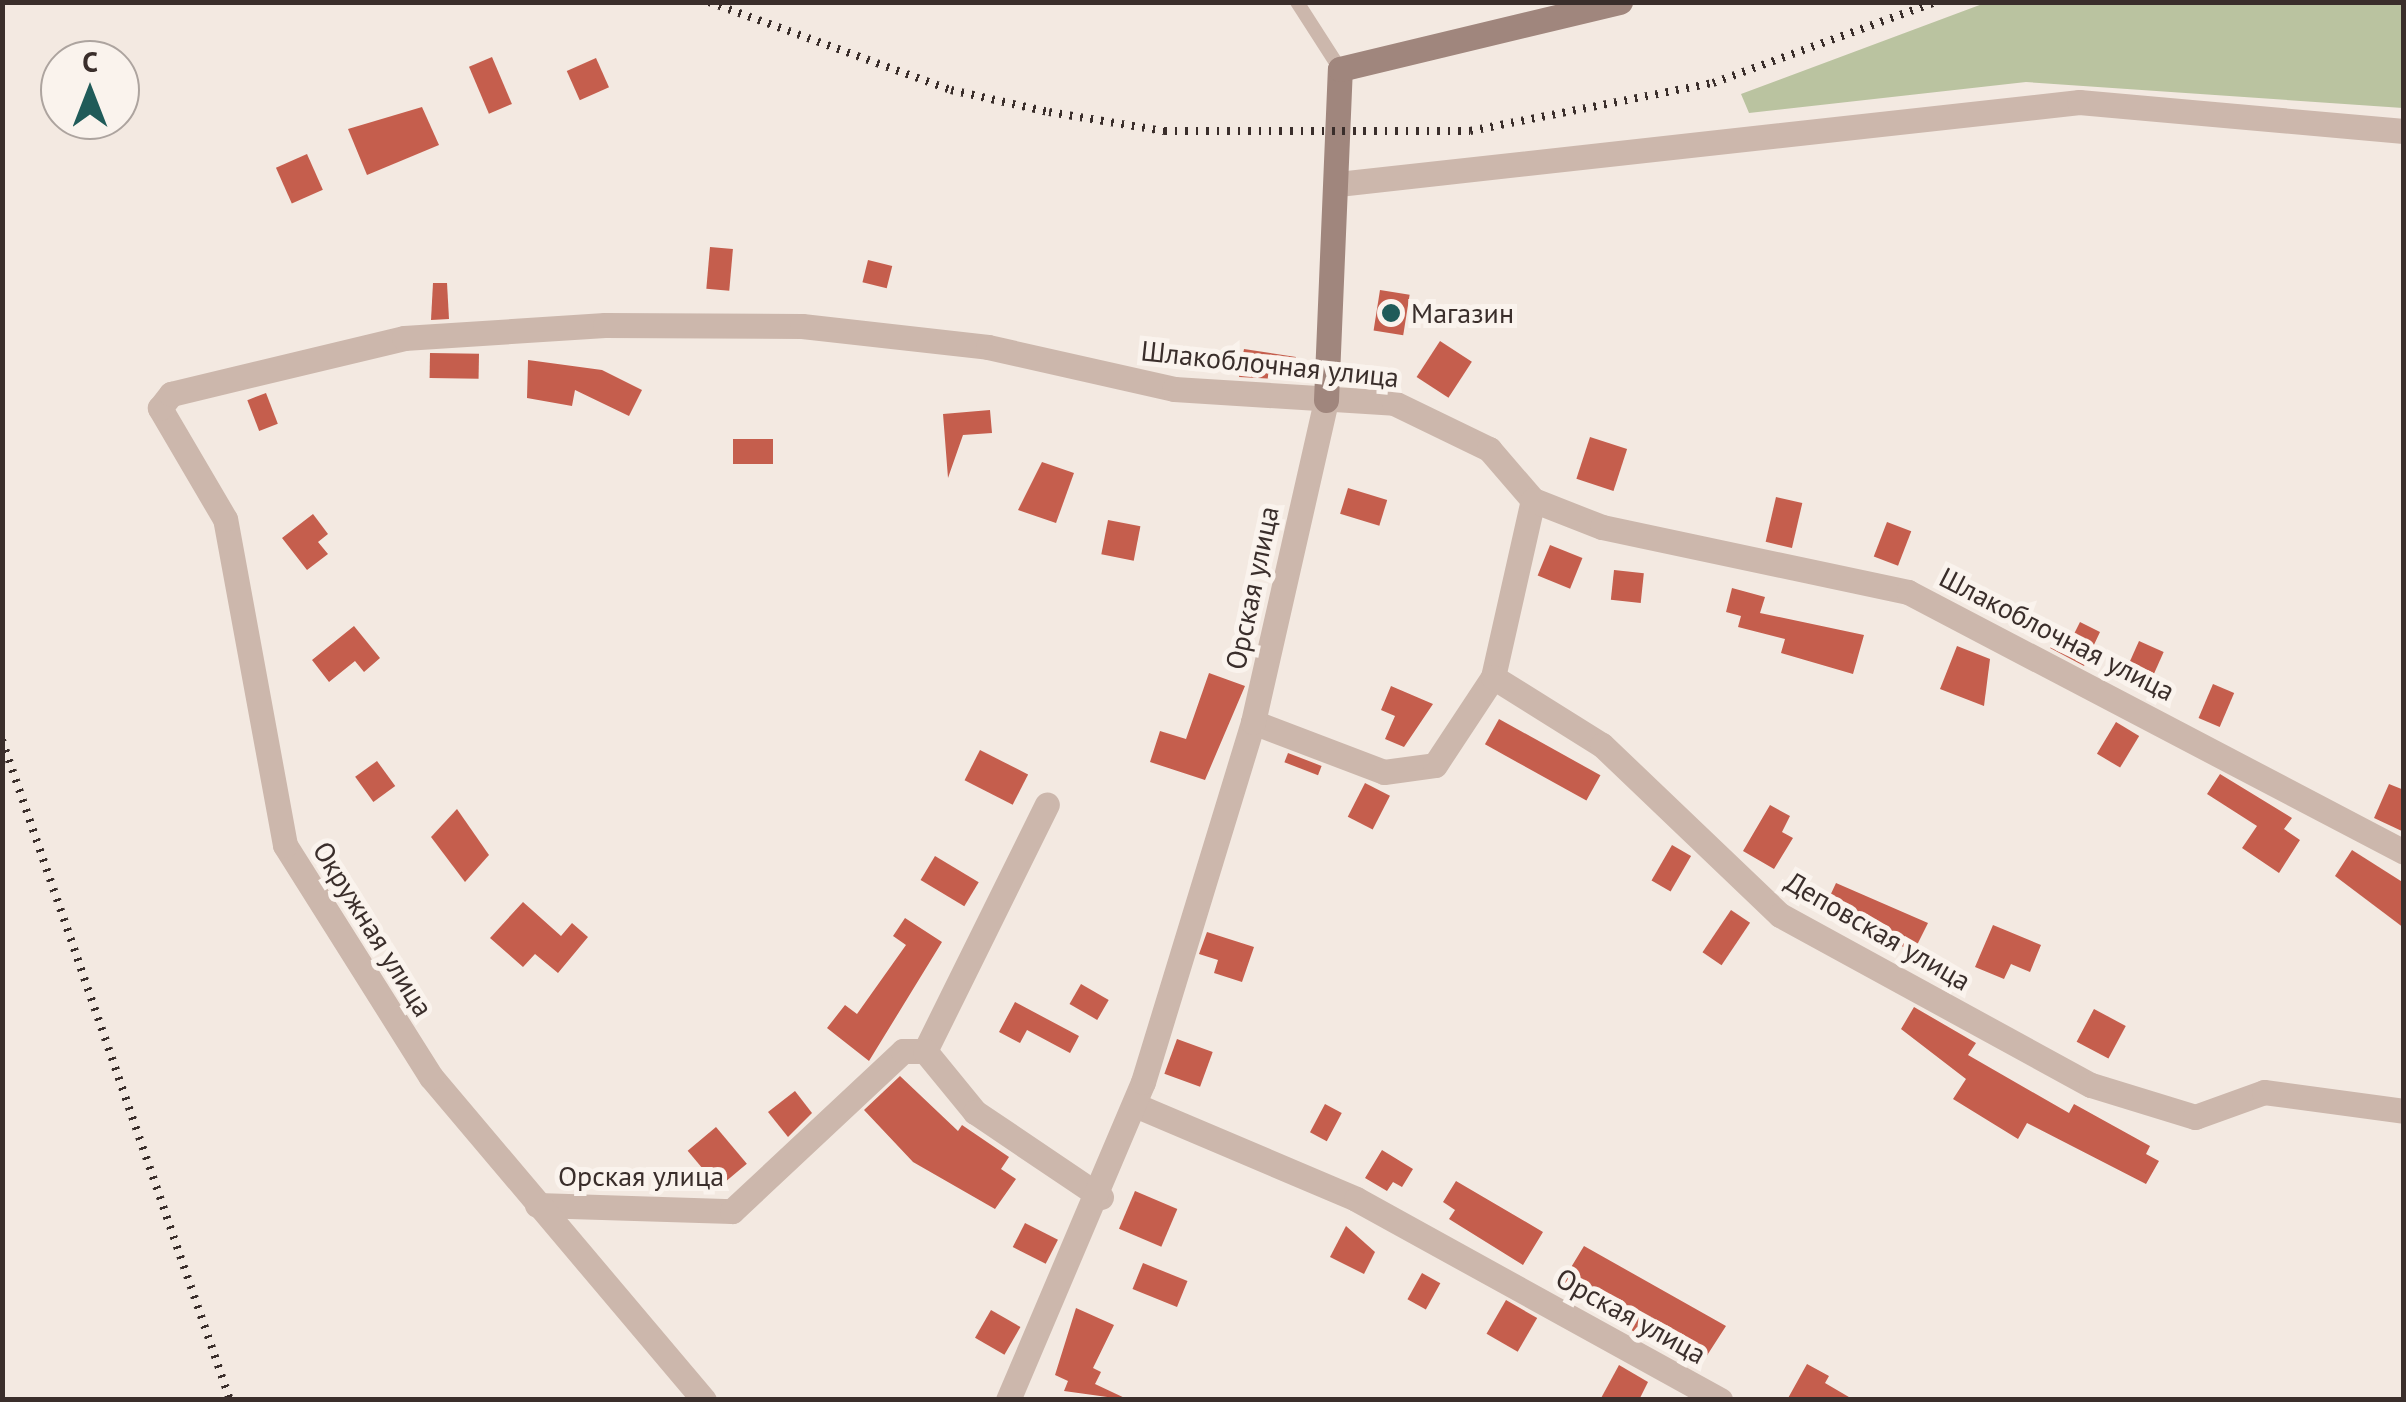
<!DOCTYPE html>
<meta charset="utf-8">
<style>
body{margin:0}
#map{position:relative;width:2406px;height:1402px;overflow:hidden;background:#f3e9e1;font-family:"PT Sans",sans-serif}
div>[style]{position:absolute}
.green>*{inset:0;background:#bac3a0}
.building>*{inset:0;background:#c55e4d;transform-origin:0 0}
.lane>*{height:14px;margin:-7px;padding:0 7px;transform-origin:7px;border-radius:7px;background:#ccb7ac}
.street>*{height:25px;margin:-12.5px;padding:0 12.5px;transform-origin:12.5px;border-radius:12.5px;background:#ccb7ac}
.secondary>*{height:25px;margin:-12.5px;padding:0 12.5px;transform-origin:12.5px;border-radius:12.5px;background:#a0867d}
.rail>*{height:8px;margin-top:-4px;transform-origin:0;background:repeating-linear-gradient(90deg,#3a2e2b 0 2.5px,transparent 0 10.5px)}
.dots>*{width:28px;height:28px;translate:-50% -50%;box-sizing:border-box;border:5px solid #faf3ed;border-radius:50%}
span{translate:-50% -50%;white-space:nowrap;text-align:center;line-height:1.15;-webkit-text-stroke:10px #faf3ed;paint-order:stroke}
.poi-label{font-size:28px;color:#3a2e2b}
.left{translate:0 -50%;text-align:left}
.street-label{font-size:28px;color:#3a2e2b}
.frame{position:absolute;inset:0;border:5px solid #3a2e2b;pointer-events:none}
.north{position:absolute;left:40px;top:40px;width:100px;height:100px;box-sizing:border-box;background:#faf3ed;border:2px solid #ada49f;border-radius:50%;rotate:0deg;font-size:28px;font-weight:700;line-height:40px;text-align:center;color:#3a2e2b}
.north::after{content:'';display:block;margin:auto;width:35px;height:45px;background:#205b59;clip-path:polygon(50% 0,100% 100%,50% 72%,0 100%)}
</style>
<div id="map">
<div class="green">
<i style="clip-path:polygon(1985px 3px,2403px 3px,2403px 108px,2026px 82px,1749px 113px,1741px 94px)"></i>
</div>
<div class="building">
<i style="left:492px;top:57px;width:51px;height:25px;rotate:67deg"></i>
<i style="left:596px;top:58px;width:32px;height:32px;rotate:66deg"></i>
<i style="clip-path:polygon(422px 107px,439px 145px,367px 175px,348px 129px)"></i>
<i style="left:307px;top:154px;width:39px;height:34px;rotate:66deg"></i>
<i style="left:710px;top:247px;width:23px;height:42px;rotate:5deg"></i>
<i style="left:868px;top:260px;width:25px;height:23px;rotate:14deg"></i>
<i style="clip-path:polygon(433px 283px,447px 283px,449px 319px,431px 320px)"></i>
<i style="left:1380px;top:290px;width:30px;height:41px;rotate:9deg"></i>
<i style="left:1440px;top:341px;width:38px;height:43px;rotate:33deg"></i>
<i style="clip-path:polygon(1244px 349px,1296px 357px,1292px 380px,1239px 377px)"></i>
<i style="left:430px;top:353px;width:49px;height:25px;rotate:1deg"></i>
<i style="clip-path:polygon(528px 360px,602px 370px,642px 390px,629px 416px,575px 390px,572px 406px,527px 398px)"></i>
<i style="left:266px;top:393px;width:33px;height:20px;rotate:69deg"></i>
<i style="clip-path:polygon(990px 410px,992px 433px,963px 435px,948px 478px,943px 414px)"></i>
<i style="left:1590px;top:437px;width:39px;height:44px;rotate:18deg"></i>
<i style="left:733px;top:439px;width:40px;height:25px"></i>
<i style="clip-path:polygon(1042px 462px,1074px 473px,1056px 523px,1018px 510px)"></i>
<i style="left:1348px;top:488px;width:41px;height:27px;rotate:17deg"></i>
<i style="left:1776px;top:497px;width:27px;height:46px;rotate:13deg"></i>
<i style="clip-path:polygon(313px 514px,328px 534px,318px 542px,328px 554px,307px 570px,282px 538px)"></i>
<i style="left:1108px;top:520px;width:33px;height:35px;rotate:11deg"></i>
<i style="left:1887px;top:522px;width:26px;height:37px;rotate:21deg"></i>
<i style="left:1550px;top:545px;width:35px;height:33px;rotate:22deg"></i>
<i style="left:1614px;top:570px;width:30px;height:30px;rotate:6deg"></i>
<i style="clip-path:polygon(1732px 588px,1765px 597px,1760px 613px,1864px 635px,1853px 674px,1781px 653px,1785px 639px,1738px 627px,1741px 616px,1726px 612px)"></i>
<i style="clip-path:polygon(2080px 622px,2100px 632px,2084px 666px,2050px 648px,2059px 632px,2072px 638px)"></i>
<i style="clip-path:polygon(354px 626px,380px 658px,364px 672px,355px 661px,329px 682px,312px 660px)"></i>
<i style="left:2139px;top:641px;width:27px;height:37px;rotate:24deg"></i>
<i style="clip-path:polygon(1957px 646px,1990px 659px,1984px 706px,1940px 689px)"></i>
<i style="clip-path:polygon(1209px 673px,1245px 686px,1205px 780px,1150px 762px,1160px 731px,1186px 739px)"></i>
<i style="left:2213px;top:684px;width:23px;height:37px;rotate:23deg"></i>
<i style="clip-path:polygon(1391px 686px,1433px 704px,1404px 747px,1385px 739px,1395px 716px,1381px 710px)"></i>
<i style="left:1499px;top:719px;width:116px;height:29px;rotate:29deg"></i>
<i style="left:2116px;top:722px;width:27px;height:37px;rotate:31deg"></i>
<i style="left:980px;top:750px;width:54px;height:34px;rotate:27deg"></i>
<i style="left:1288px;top:753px;width:36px;height:10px;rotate:21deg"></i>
<i style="left:377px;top:761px;width:31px;height:27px;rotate:54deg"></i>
<i style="clip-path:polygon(2220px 774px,2292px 818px,2284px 829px,2300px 840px,2279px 873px,2242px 848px,2257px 826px,2207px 794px)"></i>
<i style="left:1365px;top:783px;width:28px;height:38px;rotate:27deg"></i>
<i style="clip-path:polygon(2389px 784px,2404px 790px,2404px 832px,2374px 818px)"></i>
<i style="clip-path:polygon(1770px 805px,1790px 816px,1782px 832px,1793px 838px,1774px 869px,1743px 851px)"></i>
<i style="clip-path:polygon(457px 809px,489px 855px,465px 882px,431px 837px)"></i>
<i style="left:1672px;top:845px;width:22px;height:41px;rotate:30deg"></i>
<i style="clip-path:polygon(2352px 850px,2404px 883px,2404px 928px,2335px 876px)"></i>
<i style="left:935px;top:856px;width:51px;height:28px;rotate:31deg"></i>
<i style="clip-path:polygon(1836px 883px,1928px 923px,1914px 951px,1821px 915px)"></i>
<i style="clip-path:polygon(523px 902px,561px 936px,572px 923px,588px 937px,558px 973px,535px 954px,523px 967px,490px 938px)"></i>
<i style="left:1731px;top:910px;width:23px;height:51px;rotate:34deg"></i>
<i style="clip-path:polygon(905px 918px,942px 942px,869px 1061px,827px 1028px,845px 1005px,857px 1014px,906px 945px,893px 936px)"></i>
<i style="clip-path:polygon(1993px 925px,2041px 945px,2030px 972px,2011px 964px,2004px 979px,1975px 967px)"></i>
<i style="clip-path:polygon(1207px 932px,1254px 947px,1242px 982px,1214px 973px,1218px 960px,1199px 954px)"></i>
<i style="left:1081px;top:984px;width:32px;height:23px;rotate:30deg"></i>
<i style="clip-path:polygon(1015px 1002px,1079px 1036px,1070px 1053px,1027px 1030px,1020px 1043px,999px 1032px)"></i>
<i style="clip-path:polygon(1914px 1007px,1976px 1043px,1968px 1055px,2069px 1113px,2074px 1104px,2150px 1146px,2146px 1154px,2159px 1161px,2146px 1184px,2027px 1123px,2018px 1139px,1953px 1099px,1966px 1079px,1901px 1029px)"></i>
<i style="left:2094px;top:1009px;width:36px;height:37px;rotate:28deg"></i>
<i style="left:1177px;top:1039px;width:38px;height:37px;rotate:20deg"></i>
<i style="clip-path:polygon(900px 1076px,958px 1131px,962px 1125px,1009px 1157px,1001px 1169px,1016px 1179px,995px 1209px,913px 1162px,864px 1110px)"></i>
<i style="clip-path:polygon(795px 1091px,812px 1113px,788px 1137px,768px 1112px)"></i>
<i style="left:1325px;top:1104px;width:19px;height:32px;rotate:28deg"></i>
<i style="left:716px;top:1127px;width:48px;height:37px;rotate:50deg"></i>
<i style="clip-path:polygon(1382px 1150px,1413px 1169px,1402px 1187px,1393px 1182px,1387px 1191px,1365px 1178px)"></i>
<i style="clip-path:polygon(1456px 1181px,1543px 1232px,1523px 1265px,1449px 1219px,1455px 1210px,1443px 1202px)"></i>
<i style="left:1135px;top:1191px;width:46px;height:41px;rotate:23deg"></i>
<i style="left:1025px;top:1223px;width:37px;height:27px;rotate:27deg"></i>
<i style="clip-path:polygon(1346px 1226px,1375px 1252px,1364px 1274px,1330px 1257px)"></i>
<i style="clip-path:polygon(1584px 1246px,1726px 1326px,1706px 1357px,1698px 1353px,1690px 1365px,1559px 1287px)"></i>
<i style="left:1143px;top:1263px;width:48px;height:28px;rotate:22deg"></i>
<i style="left:1422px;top:1273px;width:21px;height:30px;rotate:29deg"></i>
<i style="left:1506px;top:1300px;width:36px;height:39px;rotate:30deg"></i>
<i style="clip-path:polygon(1076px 1308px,1114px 1325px,1093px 1368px,1101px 1372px,1095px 1384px,1129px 1400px,1064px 1391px,1068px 1381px,1055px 1375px)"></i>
<i style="left:991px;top:1310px;width:34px;height:32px;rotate:30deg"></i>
<i style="clip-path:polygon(1807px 1364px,1829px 1376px,1825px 1383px,1854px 1400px,1787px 1400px)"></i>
<i style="clip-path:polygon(1619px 1365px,1648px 1382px,1639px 1400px,1600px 1400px)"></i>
</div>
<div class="lane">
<i style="left:1297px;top:2px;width:80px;rotate:57.3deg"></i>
</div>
<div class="street">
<i style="left:1338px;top:184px;width:746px;rotate:-6.31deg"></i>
<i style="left:2079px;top:102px;width:326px;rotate:5.1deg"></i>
<i style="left:1493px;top:677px;width:181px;rotate:-77.3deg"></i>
<i style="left:1253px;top:722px;width:140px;rotate:20.9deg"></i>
<i style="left:1384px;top:772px;width:51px;rotate:-7.8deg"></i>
<i style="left:1435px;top:765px;width:105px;rotate:-56.6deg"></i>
<i style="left:1493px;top:677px;width:128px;rotate:32deg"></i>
<i style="left:1602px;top:745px;width:246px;rotate:43.7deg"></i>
<i style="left:1780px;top:915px;width:354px;rotate:28.7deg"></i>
<i style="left:2091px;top:1085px;width:109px;rotate:17.1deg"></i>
<i style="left:2195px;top:1117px;width:73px;rotate:-19.9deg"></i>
<i style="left:2264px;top:1092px;width:141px;rotate:7.7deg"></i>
<i style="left:925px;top:1051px;width:275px;rotate:-63.7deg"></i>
<i style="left:1135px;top:1105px;width:240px;rotate:23deg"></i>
<i style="left:1356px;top:1199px;width:416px;rotate:28.9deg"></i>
<i style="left:537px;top:1205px;width:195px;rotate:1.8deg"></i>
<i style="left:732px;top:1211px;width:234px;rotate:-43.1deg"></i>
<i style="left:903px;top:1051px;width:22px"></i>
<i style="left:925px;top:1051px;width:79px;rotate:50.7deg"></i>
<i style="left:975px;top:1112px;width:152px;rotate:34deg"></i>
<i style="left:704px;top:1400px;width:423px;rotate:-130.2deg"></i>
<i style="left:431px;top:1077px;width:274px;rotate:-122.2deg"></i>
<i style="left:285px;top:845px;width:331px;rotate:-100.4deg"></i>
<i style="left:225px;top:519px;width:129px;rotate:-120.4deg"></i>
<i style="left:160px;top:408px;width:18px;rotate:-52deg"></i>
<i style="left:171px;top:394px;width:240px;rotate:-13.5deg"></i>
<i style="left:404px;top:338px;width:201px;rotate:-3.7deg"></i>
<i style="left:605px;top:325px;width:197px;rotate:0.3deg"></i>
<i style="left:802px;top:326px;width:187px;rotate:6.4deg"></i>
<i style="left:988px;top:347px;width:191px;rotate:12.7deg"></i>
<i style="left:1174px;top:389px;width:220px;rotate:3.6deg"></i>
<i style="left:1394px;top:403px;width:106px;rotate:25.8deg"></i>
<i style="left:1489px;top:449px;width:67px;rotate:49.2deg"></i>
<i style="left:1533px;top:500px;width:74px;rotate:21.4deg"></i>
<i style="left:1602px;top:527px;width:313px;rotate:12deg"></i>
<i style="left:1908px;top:592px;width:560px;rotate:27.66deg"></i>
<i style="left:1008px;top:1400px;width:345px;rotate:-67deg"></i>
<i style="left:1143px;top:1082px;width:376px;rotate:-73deg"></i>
<i style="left:1253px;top:722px;width:330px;rotate:-77.2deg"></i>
</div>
<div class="secondary">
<i style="left:1326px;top:400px;width:331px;rotate:-87.6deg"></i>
<i style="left:1340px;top:69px;width:288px;rotate:-13.5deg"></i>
</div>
<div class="rail">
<i style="left:709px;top:2px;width:258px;rotate:20deg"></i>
<i style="left:951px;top:90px;width:100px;rotate:12.7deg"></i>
<i style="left:1049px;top:112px;width:117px;rotate:9.4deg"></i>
<i style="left:1164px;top:131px;width:306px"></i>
<i style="left:1470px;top:131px;width:248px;rotate:-11.2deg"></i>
<i style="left:1713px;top:83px;width:237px;rotate:-20deg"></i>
<i style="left:2px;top:740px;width:698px;rotate:70.94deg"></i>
</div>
<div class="dots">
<i style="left:1391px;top:313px;background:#205b59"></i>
</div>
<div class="poi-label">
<span class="left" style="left:1411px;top:313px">Магазин</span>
</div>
<div class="street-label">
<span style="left:1270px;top:364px;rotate:6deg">Шлакоблочная улица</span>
<span style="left:1252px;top:588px;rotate:-78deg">Орская улица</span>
<span style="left:2057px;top:634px;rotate:27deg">Шлакоблочная улица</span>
<span style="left:373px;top:929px;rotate:58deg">Окружная улица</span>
<span style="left:1878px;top:931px;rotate:30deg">Деповская улица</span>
<span style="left:641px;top:1176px">Орская улица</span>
<span style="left:1631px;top:1316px;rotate:29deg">Орская улица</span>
</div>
<div class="frame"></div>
<div class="north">С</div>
</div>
